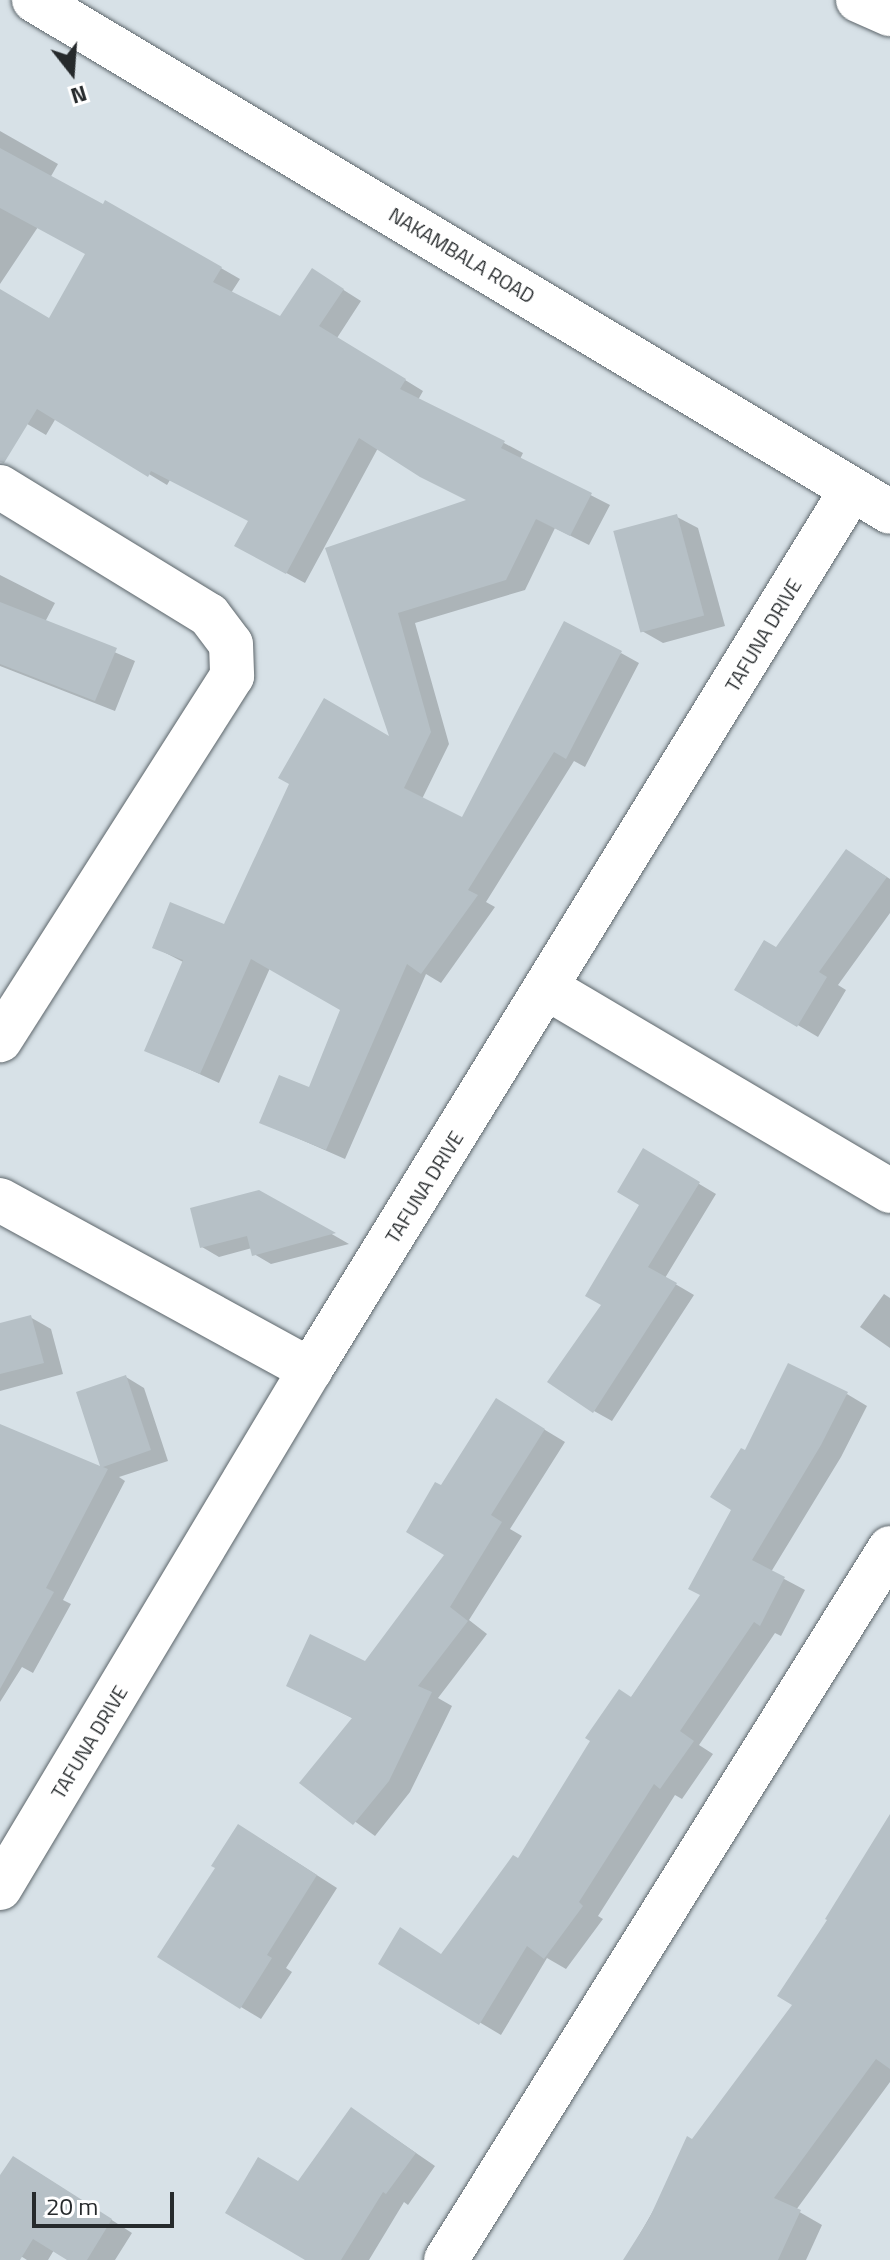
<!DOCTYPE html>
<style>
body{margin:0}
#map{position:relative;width:890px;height:2260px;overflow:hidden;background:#d7e1e7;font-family:"Titillium Web",sans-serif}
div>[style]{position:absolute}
.shadow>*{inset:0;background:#0003}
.building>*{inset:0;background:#b6c0c6;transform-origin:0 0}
.roads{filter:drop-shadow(0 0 2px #5d666b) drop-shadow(0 0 2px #5d666b)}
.street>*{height:44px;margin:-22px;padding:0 22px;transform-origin:22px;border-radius:22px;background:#fff}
.secondary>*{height:44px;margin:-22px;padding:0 22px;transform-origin:22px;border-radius:22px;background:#fff}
span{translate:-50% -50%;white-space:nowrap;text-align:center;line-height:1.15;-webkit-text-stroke:6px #fff;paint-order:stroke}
.street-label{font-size:20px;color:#262a2c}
.north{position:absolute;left:32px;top:32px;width:80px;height:80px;-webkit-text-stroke:6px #fff;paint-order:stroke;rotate:163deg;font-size:22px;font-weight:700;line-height:32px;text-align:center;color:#262a2c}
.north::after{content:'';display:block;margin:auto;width:28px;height:36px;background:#262a2c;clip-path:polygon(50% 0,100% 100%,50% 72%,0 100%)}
.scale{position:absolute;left:32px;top:2192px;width:142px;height:36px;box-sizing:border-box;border:4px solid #262a2c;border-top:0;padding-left:10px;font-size:24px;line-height:28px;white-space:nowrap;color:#262a2c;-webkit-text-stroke:6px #fff;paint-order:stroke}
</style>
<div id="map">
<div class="shadow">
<i style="clip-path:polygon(0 131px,58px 164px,50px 178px,103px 206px,106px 202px,240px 279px,231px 293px,281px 319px,331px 282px,361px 301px,337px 338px,423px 391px,418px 400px,504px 443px,523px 453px,520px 459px,610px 505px,589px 545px,555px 528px,525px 590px,415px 623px,449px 744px,422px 799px,463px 820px,621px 653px,639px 663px,585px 767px,574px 761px,486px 902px,495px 907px,441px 983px,426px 974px,345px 1159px,261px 1122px,310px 1089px,342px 1009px,270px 968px,219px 1083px,147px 1050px,185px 963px,154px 947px,225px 926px,393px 740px,328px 549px,469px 501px,378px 448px,305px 583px,255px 556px,250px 521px,170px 480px,167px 485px,56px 418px,46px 435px,0 408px,0 292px,50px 321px,88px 254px,38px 227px,0 284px)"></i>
<i style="clip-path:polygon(677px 517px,698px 528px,725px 626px,663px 643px,642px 631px)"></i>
<i style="clip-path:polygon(0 575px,55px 603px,45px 622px,135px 661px,115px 711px,0 666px)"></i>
<i style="clip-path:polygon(847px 851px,890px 879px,890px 913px,838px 985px,846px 990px,818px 1037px,737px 989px,776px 949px)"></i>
<i style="clip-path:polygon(644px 1151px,716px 1194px,665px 1278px,694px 1295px,612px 1421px,594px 1411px,604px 1304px,642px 1204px)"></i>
<i style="clip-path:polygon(259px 1192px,349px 1244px,271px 1264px,254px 1254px,252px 1248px,219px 1257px,202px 1247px)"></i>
<i style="clip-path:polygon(884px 1294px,890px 1298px,890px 1348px,860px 1327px)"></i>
<i style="clip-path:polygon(30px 1317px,51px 1329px,63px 1374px,0 1391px,0 1325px)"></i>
<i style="clip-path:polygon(126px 1377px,144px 1388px,168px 1461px,119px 1477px,125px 1481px,63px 1600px,71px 1604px,33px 1673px,22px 1667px,0 1702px,0 1426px,103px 1469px,78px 1394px)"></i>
<i style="clip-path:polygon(847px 1394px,867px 1406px,841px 1457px,771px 1572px,805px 1590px,781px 1636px,775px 1633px,699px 1745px,713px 1754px,682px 1799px,675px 1795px,598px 1916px,603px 1919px,566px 1969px,547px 1958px,501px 2035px,380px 1963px,442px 1955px,519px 1860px,702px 1595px,733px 1509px,746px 1453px)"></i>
<i style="clip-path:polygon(517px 1413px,565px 1442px,510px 1529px,522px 1536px,469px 1620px,487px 1634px,438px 1698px,452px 1706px,410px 1792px,375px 1836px,302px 1783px,354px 1719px,288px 1685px,366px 1663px,447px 1555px,441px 1488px)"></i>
<i style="clip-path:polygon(890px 1836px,890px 2082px,796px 2210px,822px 2225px,806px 2260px,625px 2260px,693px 2141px,795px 2004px)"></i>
<i style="clip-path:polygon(259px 1838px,337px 1888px,286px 1968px,292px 1972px,261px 2019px,241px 2007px)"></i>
<i style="clip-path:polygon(352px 2109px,435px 2166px,408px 2205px,404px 2202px,369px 2260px,309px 2260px,298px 2183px)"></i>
<i style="clip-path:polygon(34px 2170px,132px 2233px,115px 2260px,70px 2260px,54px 2250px,48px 2260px,27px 2260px,0 2243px,0 2179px)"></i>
</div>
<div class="building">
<i style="clip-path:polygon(0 148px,103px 204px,105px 200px,222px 267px,213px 282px,280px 316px,312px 268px,344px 289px,319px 326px,406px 379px,400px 389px,505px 441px,501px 448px,592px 493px,570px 536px,536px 519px,506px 580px,398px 613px,431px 732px,404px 788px,462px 817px,564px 621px,622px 651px,566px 759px,554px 752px,468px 890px,478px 895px,421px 974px,407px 964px,326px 1150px,259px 1123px,279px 1075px,309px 1087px,340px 1010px,251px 959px,200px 1074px,144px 1051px,183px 960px,152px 948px,170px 902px,224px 924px,289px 784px,278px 778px,324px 698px,389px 736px,325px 548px,466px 500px,420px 477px,359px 438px,286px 574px,234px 546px,248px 521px,151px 471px,148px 477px,37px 409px,4px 463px,0 462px,0 289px,49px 318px,85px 254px,0 208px)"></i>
<i style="left:677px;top:514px;width:105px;height:66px;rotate:75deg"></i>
<i style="clip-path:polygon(0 602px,117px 648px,95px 701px,0 664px)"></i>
<i style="clip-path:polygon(846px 849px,887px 877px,819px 972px,827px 977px,797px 1027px,734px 990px,764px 940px,776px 947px)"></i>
<i style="clip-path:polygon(643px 1148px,700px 1182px,648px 1267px,677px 1283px,593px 1413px,547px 1382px,601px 1305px,585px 1296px,639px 1205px,617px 1192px)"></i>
<i style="clip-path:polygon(259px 1190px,336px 1233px,252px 1256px,247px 1236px,200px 1248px,190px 1208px)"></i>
<i style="clip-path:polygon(31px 1315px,44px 1363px,0 1374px,0 1323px)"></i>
<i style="clip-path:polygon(788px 1363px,848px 1392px,821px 1445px,752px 1560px,785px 1577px,760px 1626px,754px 1622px,680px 1731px,694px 1741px,660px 1789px,654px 1784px,579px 1902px,583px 1906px,544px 1959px,527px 1946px,479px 2025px,378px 1964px,400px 1927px,441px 1954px,513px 1855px,518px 1858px,590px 1741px,585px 1738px,619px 1689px,631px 1697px,700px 1595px,688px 1589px,731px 1510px,710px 1497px,741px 1448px,745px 1450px)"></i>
<i style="clip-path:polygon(126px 1375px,151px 1450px,103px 1467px,108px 1469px,46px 1588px,54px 1592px,0 1689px,0 1424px,100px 1466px,76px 1392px)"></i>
<i style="clip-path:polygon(496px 1398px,545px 1429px,491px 1515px,502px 1522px,450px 1607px,468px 1621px,418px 1686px,432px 1692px,389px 1781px,353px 1825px,299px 1783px,352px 1718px,286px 1686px,310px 1634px,365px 1661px,444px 1555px,406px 1532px,435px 1482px,441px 1485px)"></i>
<i style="clip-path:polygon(890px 1814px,890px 2069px,876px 2059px,774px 2198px,801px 2210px,778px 2260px,623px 2260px,649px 2219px,687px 2136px,692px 2139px,792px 2005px,777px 1996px,827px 1920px,825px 1919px)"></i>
<i style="clip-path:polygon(238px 1824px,317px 1875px,267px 1955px,272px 1958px,240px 2009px,157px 1957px,215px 1868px,211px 1866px)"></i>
<i style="clip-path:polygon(351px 2107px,416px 2153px,386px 2194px,383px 2192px,341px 2260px,305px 2260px,225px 2213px,258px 2157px,298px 2181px)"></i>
<i style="clip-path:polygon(13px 2156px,112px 2219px,87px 2260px,67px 2260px,33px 2239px,20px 2260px,0 2260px,0 2175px)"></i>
</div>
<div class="roads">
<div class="street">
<i style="left:858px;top:0;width:35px;rotate:24deg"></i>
<i style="left:0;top:487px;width:245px;rotate:31.5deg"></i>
<i style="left:209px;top:615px;width:36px;rotate:53deg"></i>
<i style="left:231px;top:644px;width:32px;rotate:88deg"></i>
<i style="left:232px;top:676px;width:432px;rotate:122.5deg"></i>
<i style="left:547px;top:988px;width:399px;rotate:30.6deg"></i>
<i style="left:0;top:1200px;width:354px;rotate:28.7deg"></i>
<i style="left:446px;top:2260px;width:839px;rotate:-58.05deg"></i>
</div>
<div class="secondary">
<i style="left:34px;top:0;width:997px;rotate:30.88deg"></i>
<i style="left:0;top:1888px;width:604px;rotate:-59.1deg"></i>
<i style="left:310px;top:1370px;width:1034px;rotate:-58.4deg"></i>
</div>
</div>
<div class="street-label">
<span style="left:462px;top:255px;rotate:31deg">NAKAMBALA ROAD</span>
<span style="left:763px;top:635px;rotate:-59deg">TAFUNA DRIVE</span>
<span style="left:424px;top:1187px;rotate:-58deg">TAFUNA DRIVE</span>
<span style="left:89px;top:1742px;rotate:-59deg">TAFUNA DRIVE</span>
</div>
<div class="north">N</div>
<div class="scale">20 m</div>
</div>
